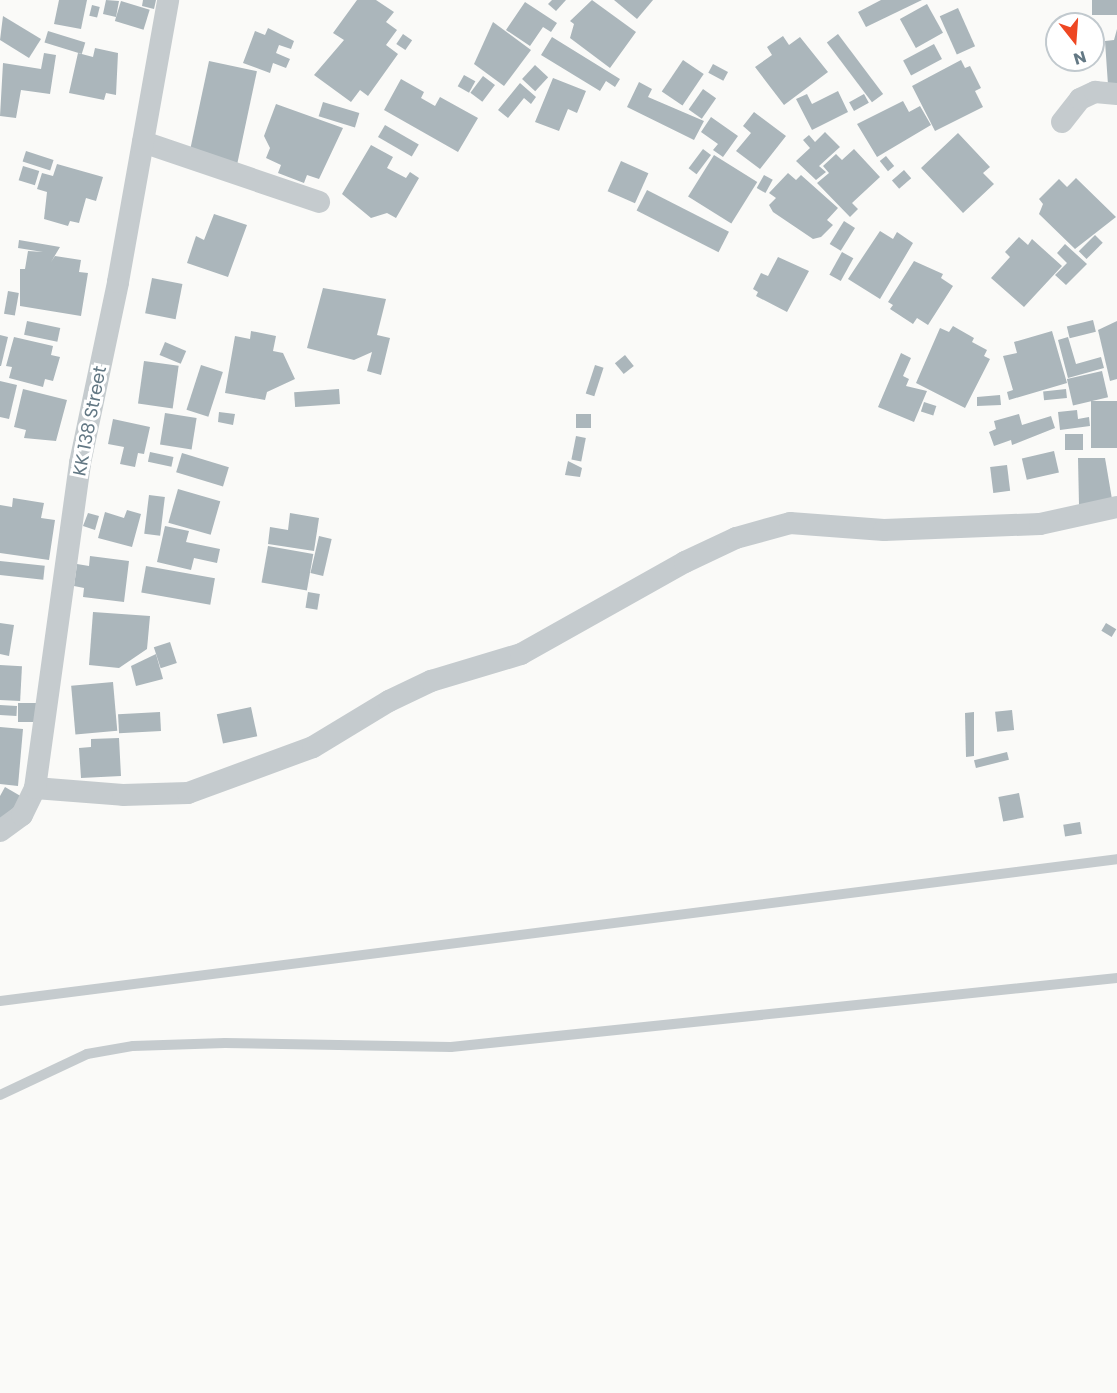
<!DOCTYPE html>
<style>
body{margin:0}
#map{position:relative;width:1117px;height:1393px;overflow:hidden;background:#fafaf8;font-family:Poppins,sans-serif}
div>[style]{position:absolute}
.building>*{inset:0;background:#abb6bb;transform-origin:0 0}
.lane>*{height:10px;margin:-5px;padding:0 5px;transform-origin:5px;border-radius:5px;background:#c5cbce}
.street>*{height:22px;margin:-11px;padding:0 11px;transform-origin:11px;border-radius:11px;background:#c5cbce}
span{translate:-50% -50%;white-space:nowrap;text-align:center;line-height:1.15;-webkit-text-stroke:6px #fff;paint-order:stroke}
.street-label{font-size:18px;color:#637884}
.north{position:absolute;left:1045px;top:12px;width:60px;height:60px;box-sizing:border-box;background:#fff;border:2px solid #c1c9ce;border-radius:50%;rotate:163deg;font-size:16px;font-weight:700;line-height:24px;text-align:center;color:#637884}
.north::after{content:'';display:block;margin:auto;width:21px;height:27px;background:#ee4723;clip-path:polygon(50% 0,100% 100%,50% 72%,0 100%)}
</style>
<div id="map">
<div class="building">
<i style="clip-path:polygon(59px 0,87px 0,81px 29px,54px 24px)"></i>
<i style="clip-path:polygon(106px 0,119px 1px,116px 17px,103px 14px)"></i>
<i style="clip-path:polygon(143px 0,156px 0,154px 9px,142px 6px)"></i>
<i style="clip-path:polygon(357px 0,376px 0,394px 12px,386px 22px,397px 30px,386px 45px,398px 54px,368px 96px,360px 90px,351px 102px,314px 75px,344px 40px,333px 33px)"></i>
<i style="clip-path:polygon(552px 0,566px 0,556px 11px,548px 4px)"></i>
<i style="clip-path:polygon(592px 0,636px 32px,610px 68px,570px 38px,574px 24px,570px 21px)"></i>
<i style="clip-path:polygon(614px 0,653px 0,637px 19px)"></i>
<i style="clip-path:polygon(881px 0,922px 0,866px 27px,858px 12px)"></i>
<i style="left:1092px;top:0;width:25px;height:15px"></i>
<i style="left:121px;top:1px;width:30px;height:21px;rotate:17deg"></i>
<i style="clip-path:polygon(525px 2px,557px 23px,551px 32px,543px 27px,530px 46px,506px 30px)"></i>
<i style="left:927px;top:4px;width:33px;height:31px;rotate:61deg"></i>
<i style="left:92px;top:5px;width:8px;height:11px;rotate:14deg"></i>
<i style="left:958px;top:8px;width:42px;height:20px;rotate:66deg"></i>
<i style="clip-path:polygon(3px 16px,41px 39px,29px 58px,0 40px)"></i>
<i style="clip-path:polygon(493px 22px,531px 50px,504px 86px,474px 64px)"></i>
<i style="clip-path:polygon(268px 28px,294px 41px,291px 49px,279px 45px,276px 53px,290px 59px,286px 68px,273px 63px,270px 73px,243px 63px,255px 31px,265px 35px)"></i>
<i style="clip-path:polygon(1117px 29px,1117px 84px,1108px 85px,1105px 41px,1114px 40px)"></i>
<i style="left:48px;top:31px;width:39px;height:12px;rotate:17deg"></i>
<i style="left:403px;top:34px;width:11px;height:12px;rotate:34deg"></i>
<i style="left:838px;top:34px;width:75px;height:14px;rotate:53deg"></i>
<i style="clip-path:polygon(783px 36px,789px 45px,800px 37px,828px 72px,784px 105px,755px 67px,772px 55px,767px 47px)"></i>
<i style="clip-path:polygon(552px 37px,620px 79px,615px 87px,606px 81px,600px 91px,541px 55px)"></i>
<i style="left:934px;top:44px;width:17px;height:35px;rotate:62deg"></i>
<i style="clip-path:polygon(95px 48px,118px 53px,116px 95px,106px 93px,104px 100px,69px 93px,78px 53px,93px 57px)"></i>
<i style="clip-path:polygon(44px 53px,56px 55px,50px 94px,21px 90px,16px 118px,0 116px,3px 63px,41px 69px)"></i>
<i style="left:683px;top:60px;width:25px;height:38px;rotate:34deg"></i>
<i style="clip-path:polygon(961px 60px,965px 68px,970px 66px,981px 88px,975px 91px,983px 107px,935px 131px,912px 86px)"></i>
<i style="left:209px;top:61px;width:49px;height:102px;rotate:12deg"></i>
<i style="left:713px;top:64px;width:17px;height:10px;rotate:28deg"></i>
<i style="left:535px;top:65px;width:18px;height:19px;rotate:43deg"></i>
<i style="left:464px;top:75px;width:13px;height:13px;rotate:29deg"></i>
<i style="left:483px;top:76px;width:15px;height:21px;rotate:37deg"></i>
<i style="clip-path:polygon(553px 78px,586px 91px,577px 113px,568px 109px,559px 131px,535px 122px)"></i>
<i style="clip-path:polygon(401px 79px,424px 92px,421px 98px,435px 106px,440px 97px,478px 118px,458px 152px,384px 110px)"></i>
<i style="clip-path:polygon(639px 82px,652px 89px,648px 97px,704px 121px,694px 140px,627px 107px)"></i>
<i style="clip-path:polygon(520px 83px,536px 97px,531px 104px,524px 98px,508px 118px,498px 110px)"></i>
<i style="left:703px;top:89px;width:16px;height:25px;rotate:35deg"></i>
<i style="clip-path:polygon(838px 91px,848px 112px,812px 130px,796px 99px,807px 94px,812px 104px)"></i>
<i style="left:864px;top:94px;width:10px;height:17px;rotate:61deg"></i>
<i style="clip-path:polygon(903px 101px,909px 112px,920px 106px,931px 125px,877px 157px,857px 124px)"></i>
<i style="left:323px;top:102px;width:38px;height:15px;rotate:17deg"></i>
<i style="clip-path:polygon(276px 104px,343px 128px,319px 179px,307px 175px,304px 183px,278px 173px,281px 165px,266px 158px,270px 148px,264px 136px)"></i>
<i style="clip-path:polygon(754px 112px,786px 136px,760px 169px,736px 151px,751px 133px,743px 126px)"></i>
<i style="clip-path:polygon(711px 117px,738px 136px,723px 157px,713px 150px,718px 144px,701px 132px)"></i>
<i style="left:385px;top:125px;width:39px;height:14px;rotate:30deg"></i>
<i style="clip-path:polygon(825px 132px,840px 147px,819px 166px,826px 172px,816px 180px,796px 161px,810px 148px,803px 140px,809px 135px,815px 142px)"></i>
<i style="clip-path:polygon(958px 133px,990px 167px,983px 173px,994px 184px,963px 213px,921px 168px)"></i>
<i style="clip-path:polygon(371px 145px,393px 157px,387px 168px,406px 178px,410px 172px,419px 178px,396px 218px,387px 213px,371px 218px,342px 194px)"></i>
<i style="left:703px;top:149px;width:10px;height:24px;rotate:37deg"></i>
<i style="clip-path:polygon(854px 149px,880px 177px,852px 203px,858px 209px,850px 217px,817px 183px,829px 173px,823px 166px,836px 154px,842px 160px)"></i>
<i style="left:26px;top:151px;width:29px;height:11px;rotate:18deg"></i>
<i style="left:714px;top:155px;width:51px;height:49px;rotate:32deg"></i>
<i style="left:886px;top:156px;width:13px;height:8px;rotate:51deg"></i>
<i style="left:621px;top:161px;width:30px;height:33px;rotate:24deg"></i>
<i style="clip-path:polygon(57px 164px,103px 177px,96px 201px,86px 198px,79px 223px,70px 221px,68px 226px,44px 219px,47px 192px,37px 189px,42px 173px,53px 176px)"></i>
<i style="left:23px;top:166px;width:17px;height:15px;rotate:17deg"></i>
<i style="left:904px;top:170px;width:11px;height:16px;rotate:49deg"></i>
<i style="clip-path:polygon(788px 173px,796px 180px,801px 175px,838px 208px,827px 220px,833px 225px,821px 237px,813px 239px,773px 212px,769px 205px,776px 198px,769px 193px)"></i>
<i style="left:764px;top:175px;width:10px;height:15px;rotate:29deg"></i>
<i style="clip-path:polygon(1076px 178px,1116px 217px,1075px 249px,1039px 214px,1043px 204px,1039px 199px,1059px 179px,1067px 187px)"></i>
<i style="left:647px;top:190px;width:92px;height:23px;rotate:27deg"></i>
<i style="clip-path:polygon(214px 214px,247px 225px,228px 277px,187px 263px,196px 236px,204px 240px)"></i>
<i style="left:844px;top:221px;width:13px;height:27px;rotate:32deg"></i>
<i style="clip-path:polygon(880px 231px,893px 239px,897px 232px,913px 243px,880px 299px,848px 279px)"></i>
<i style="left:1095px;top:235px;width:11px;height:23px;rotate:45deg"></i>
<i style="clip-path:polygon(1019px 237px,1028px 245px,1032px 239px,1062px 266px,1024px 307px,991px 278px,1010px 257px,1005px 252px)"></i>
<i style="clip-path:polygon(19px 240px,60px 247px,51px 262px,55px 256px,81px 260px,79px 272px,88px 273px,81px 316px,20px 306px,20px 269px,25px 269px,28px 251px,43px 252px,18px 248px)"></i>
<i style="clip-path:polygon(1065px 244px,1087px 264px,1066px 285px,1055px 275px,1067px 263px,1057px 253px)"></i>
<i style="left:842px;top:252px;width:13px;height:26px;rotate:29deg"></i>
<i style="clip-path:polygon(778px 257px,809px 271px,787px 312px,756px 296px,758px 292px,753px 289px,761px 273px,768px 276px)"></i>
<i style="clip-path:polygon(914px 261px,943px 274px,941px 278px,953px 286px,928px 325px,917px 318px,913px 324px,890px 309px,893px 305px,888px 302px)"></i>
<i style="left:152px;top:278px;width:31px;height:36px;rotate:11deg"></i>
<i style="clip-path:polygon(323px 288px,386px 299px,377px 335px,390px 338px,381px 375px,367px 371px,372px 352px,354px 360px,307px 348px)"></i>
<i style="left:8px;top:291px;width:11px;height:23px;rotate:10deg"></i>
<i style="left:1093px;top:320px;width:12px;height:27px;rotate:76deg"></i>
<i style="left:27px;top:321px;width:34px;height:14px;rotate:12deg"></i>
<i style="clip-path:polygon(1117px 321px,1117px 379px,1110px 381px,1098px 330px)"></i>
<i style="clip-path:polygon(953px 326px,974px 338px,972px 342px,987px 350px,984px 356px,990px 359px,965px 408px,916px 383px,940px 328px,949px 332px)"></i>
<i style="clip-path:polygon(251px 331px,276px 336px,273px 351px,283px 353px,295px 379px,267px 392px,265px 400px,225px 393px,235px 336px,250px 339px)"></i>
<i style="clip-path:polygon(1052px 331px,1067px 383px,1009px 400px,1007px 392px,1013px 390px,1003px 356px,1017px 353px,1014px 342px)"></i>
<i style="clip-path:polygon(0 335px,8px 337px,1px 366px,0 366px)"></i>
<i style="clip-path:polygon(14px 337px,53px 346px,51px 355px,60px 357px,53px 381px,45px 379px,43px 387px,9px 378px,12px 367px,6px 366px)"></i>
<i style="clip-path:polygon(1068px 337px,1076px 364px,1101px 357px,1104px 368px,1068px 378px,1058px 340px)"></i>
<i style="left:165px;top:342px;width:23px;height:14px;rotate:23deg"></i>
<i style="clip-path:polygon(901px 353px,911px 358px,903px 376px,909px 379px,906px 386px,927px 391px,914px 422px,878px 407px)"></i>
<i style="left:625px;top:355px;width:14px;height:13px;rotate:51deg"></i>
<i style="left:144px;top:361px;width:35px;height:43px;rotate:8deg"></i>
<i style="left:201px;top:365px;width:23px;height:47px;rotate:18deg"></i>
<i style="left:595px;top:365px;width:9px;height:30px;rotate:18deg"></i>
<i style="left:1102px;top:371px;width:27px;height:36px;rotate:77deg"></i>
<i style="clip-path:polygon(0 381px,17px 385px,9px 419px,0 417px)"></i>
<i style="clip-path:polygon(23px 389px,67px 400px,56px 441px,24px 438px,26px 430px,14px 427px)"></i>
<i style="left:339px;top:389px;width:15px;height:45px;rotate:86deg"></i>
<i style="left:1066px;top:389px;width:9px;height:23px;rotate:84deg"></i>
<i style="clip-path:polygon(1000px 395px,1001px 405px,977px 406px,977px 397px)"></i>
<i style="left:1117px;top:401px;width:47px;height:26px;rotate:90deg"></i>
<i style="left:924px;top:402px;width:13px;height:10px;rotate:18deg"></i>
<i style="clip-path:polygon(1077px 410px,1078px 419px,1089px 417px,1090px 426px,1060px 430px,1058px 412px)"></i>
<i style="clip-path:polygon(219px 412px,235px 414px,233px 425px,218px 422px)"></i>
<i style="left:165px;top:413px;width:32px;height:32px;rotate:9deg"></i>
<i style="left:576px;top:414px;width:15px;height:14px"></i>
<i style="clip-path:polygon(1019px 414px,1022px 425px,1051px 416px,1055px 428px,1012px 445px,1011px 440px,994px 446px,989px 432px,996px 429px,994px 421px)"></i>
<i style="clip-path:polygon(113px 419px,150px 427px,144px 454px,138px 453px,135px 467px,120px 464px,124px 447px,108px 444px)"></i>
<i style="left:1065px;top:434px;width:18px;height:16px"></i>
<i style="left:576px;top:436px;width:10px;height:24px;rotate:11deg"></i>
<i style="left:1054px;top:451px;width:22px;height:33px;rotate:77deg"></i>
<i style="left:150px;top:452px;width:24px;height:10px;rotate:12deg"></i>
<i style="left:182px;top:453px;width:49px;height:20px;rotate:17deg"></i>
<i style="clip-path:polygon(1078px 458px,1105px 458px,1113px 505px,1079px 505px)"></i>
<i style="clip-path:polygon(568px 461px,582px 468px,580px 477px,565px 475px)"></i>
<i style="left:1007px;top:465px;width:26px;height:17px;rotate:83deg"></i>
<i style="left:178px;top:489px;width:44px;height:35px;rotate:16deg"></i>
<i style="left:149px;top:495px;width:16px;height:39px;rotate:7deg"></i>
<i style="clip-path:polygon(13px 498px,44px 503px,41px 518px,55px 520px,49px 560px,0 553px,0 505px,12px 507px)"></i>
<i style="clip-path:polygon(127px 510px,141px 514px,132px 547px,98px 538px,105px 512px,124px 518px)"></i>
<i style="clip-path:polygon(88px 513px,99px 516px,95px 530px,83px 526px)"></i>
<i style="clip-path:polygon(290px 513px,319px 518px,314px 551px,268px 544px,270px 527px,288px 530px)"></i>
<i style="clip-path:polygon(165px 526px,189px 531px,186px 542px,220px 549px,217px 563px,194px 558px,191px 570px,157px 562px)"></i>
<i style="left:319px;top:536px;width:13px;height:38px;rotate:13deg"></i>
<i style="left:268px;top:546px;width:46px;height:37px;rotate:10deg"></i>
<i style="clip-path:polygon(90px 556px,129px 561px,124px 602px,83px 597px,84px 588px,74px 586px,77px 564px,89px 566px)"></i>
<i style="left:0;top:561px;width:45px;height:14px;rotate:6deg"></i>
<i style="left:146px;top:566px;width:70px;height:27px;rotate:10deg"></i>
<i style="left:308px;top:592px;width:12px;height:16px;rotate:9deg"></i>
<i style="clip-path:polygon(93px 612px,150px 616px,147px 649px,119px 668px,89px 665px)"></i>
<i style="clip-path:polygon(0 623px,14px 625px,9px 656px,0 654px)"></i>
<i style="left:1106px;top:623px;width:12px;height:9px;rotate:31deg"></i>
<i style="left:170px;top:642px;width:22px;height:17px;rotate:72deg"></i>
<i style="clip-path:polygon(156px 654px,163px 679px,136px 686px,131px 666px)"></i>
<i style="left:0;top:665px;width:22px;height:35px;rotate:3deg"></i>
<i style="left:113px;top:682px;width:49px;height:42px;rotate:85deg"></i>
<i style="left:18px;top:703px;width:18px;height:19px"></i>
<i style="left:0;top:705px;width:17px;height:10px;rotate:3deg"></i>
<i style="left:251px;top:707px;width:30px;height:35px;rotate:78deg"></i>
<i style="left:1012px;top:710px;width:20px;height:17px;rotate:84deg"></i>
<i style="left:160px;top:712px;width:19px;height:42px;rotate:87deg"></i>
<i style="clip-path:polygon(974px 712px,974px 756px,966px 757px,965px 713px)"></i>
<i style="clip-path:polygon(0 727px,23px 729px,18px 786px,0 784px)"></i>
<i style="clip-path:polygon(119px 738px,121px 776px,81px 778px,79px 748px,91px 747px,91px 739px)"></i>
<i style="left:1007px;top:752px;width:8px;height:34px;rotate:76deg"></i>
<i style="clip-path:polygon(5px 787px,24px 798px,0 821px,0 796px)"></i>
<i style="left:1019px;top:793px;width:25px;height:21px;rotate:79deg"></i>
<i style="left:1080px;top:822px;width:12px;height:17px;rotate:81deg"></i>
</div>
<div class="lane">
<i style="left:0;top:1001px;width:1126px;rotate:-7.24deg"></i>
<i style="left:0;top:1095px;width:96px;rotate:-25.2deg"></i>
<i style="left:87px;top:1054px;width:47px;rotate:-9.9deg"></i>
<i style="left:133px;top:1046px;width:92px;rotate:-1.9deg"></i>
<i style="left:225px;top:1043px;width:226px;rotate:1deg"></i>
<i style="left:451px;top:1047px;width:670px;rotate:-5.91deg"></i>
</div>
<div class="street">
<i style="left:1062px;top:122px;width:29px;rotate:-52deg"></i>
<i style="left:1080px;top:99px;width:17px;rotate:-25deg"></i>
<i style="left:1095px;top:92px;width:22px;rotate:5deg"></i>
<i style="left:143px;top:142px;width:186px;rotate:18.8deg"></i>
<i style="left:35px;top:788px;width:88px;rotate:4.5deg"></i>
<i style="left:123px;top:795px;width:65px;rotate:-1.8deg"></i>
<i style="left:188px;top:793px;width:133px;rotate:-20.2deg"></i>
<i style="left:313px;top:747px;width:89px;rotate:-31.2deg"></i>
<i style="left:389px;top:701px;width:47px;rotate:-25.5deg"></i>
<i style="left:431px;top:681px;width:94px;rotate:-16.7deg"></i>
<i style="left:521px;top:654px;width:188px;rotate:-29.3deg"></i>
<i style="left:685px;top:562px;width:56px;rotate:-25.2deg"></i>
<i style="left:736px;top:538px;width:56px;rotate:-15.5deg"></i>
<i style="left:790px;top:523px;width:94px;rotate:4.3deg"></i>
<i style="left:884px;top:530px;width:156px;rotate:-2.2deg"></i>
<i style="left:1040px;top:524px;width:79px;rotate:-12.4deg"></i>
<i style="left:0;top:831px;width:27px;rotate:-36deg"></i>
<i style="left:22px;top:815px;width:30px;rotate:-64deg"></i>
<i style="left:35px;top:788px;width:328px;rotate:-82.1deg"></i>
<i style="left:80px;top:463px;width:185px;rotate:-78.1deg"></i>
<i style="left:118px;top:282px;width:286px;rotate:-79.9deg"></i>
</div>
<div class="street-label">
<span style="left:90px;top:421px;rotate:-79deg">KK 138 Street</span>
</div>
<div class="north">N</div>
</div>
